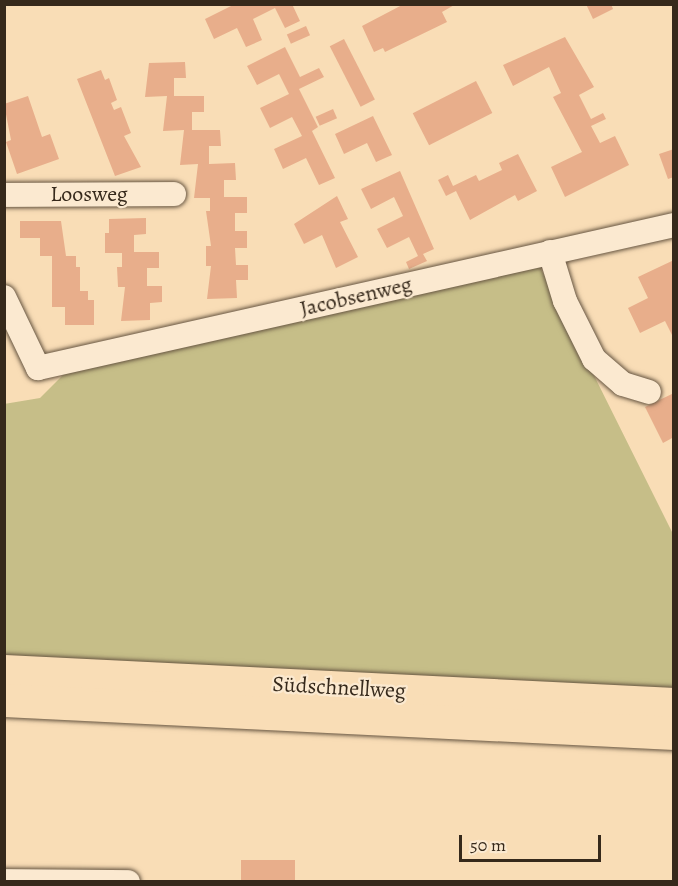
<!DOCTYPE html>
<meta charset="utf-8">
<style>
body{margin:0}
#map{position:relative;width:678px;height:886px;overflow:hidden;background:#f9ddb6;font-family:Alegreya,serif}
div>[style]{position:absolute}
.green>*{inset:0;background:#c6be88}
.building>*{inset:0;background:#e8ae8b;transform-origin:0 0}
.roads{filter:drop-shadow(0 0 2px #675642) drop-shadow(0 0 2px #675642)}
.minor>*{height:24px;margin:-12px;padding:0 12px;transform-origin:12px;border-radius:12px;background:#fbe9d0}
.highway>*{height:33px;margin:-16.5px;padding:0 16.5px;transform-origin:16.5px;border-radius:16.5px;background:#f9ddb6}
span{translate:-50% -50%;white-space:nowrap;text-align:center;line-height:1.15;-webkit-text-stroke:4.5px #fbe9d0;paint-order:stroke}
.street-label{font-size:22px;color:#36291b}
.frame{position:absolute;inset:0;border:6px solid #36291b;pointer-events:none}
.scale{position:absolute;left:459px;top:835px;width:142px;height:27px;box-sizing:border-box;border:3px solid #36291b;border-top:0;padding-left:8px;font-size:18px;line-height:21px;white-space:nowrap;color:#36291b;-webkit-text-stroke:4px #fbe9d0;paint-order:stroke}
</style>
<div id="map">
<div class="green">
<i style="clip-path:polygon(540px 267px,673px 534px,673px 690px,5px 655px,4px 404px,40px 398px,65px 373px)"></i>
</div>
<div class="building">
<i style="clip-path:polygon(235px 4px,292px 4px,300px 21px,285px 28px,275px 8px,253px 19px,262px 40px,246px 47px,237px 28px,214px 39px,205px 19px)"></i>
<i style="clip-path:polygon(404px 4px,456px 4px,442px 12px,447px 22px,385px 52px,383px 48px,374px 52px,362px 26px)"></i>
<i style="clip-path:polygon(586px 4px,611px 4px,613px 9px,593px 19px)"></i>
<i style="left:306px;top:26px;width:10px;height:21px;rotate:66deg"></i>
<i style="clip-path:polygon(565px 37px,594px 87px,579px 95px,591px 119px,603px 113px,606px 119px,591px 126px,600px 143px,615px 136px,629px 165px,565px 197px,551px 167px,582px 152px,553px 97px,561px 93px,549px 67px,513px 86px,503px 65px)"></i>
<i style="left:344px;top:39px;width:68px;height:16px;rotate:63deg"></i>
<i style="clip-path:polygon(285px 47px,300px 77px,319px 68px,324px 77px,299px 89px,318px 127px,312px 131px,335px 178px,319px 185px,306px 158px,283px 169px,274px 149px,302px 136px,292px 117px,270px 128px,260px 108px,289px 94px,279px 74px,257px 85px,247px 66px)"></i>
<i style="clip-path:polygon(185px 62px,186px 78px,174px 78px,174px 96px,204px 96px,204px 112px,192px 112px,192px 130px,220px 130px,221px 146px,209px 146px,209px 164px,235px 163px,236px 180px,224px 180px,224px 197px,247px 197px,247px 213px,235px 213px,235px 231px,247px 231px,247px 248px,235px 248px,236px 265px,248px 265px,248px 280px,236px 280px,237px 298px,207px 299px,211px 266px,206px 266px,206px 246px,211px 246px,206px 211px,210px 211px,210px 198px,194px 198px,198px 164px,180px 165px,184px 130px,163px 131px,167px 96px,145px 97px,149px 63px)"></i>
<i style="clip-path:polygon(101px 70px,105px 80px,109px 78px,117px 100px,111px 103px,114px 110px,121px 107px,131px 133px,124px 136px,141px 167px,115px 176px,77px 79px)"></i>
<i style="left:476px;top:81px;width:36px;height:71px;rotate:63deg"></i>
<i style="clip-path:polygon(28px 96px,42px 137px,50px 134px,59px 159px,17px 174px,6px 142px,11px 140px,4px 104px)"></i>
<i style="left:333px;top:109px;width:10px;height:19px;rotate:66deg"></i>
<i style="clip-path:polygon(373px 116px,392px 155px,376px 162px,367px 143px,344px 154px,335px 134px)"></i>
<i style="clip-path:polygon(674px 149px,674px 177px,668px 179px,659px 154px)"></i>
<i style="clip-path:polygon(518px 154px,537px 191px,518px 201px,515px 195px,470px 220px,456px 191px,446px 196px,438px 180px,448px 175px,453px 186px,476px 175px,479px 181px,502px 170px,499px 163px)"></i>
<i style="clip-path:polygon(400px 171px,434px 249px,423px 254px,427px 261px,409px 269px,406px 262px,418px 256px,409px 237px,387px 248px,377px 229px,403px 216px,394px 197px,371px 209px,361px 189px)"></i>
<i style="clip-path:polygon(337px 196px,348px 219px,340px 222px,358px 257px,336px 268px,322px 235px,304px 244px,294px 224px)"></i>
<i style="clip-path:polygon(146px 218px,146px 234px,134px 235px,134px 252px,159px 252px,159px 268px,147px 268px,147px 286px,162px 286px,162px 302px,150px 303px,150px 320px,121px 321px,125px 287px,118px 287px,117px 267px,122px 267px,122px 253px,105px 253px,105px 233px,109px 233px,109px 219px)"></i>
<i style="clip-path:polygon(20px 221px,61px 221px,66px 256px,76px 256px,76px 267px,80px 267px,80px 291px,88px 291px,88px 300px,94px 300px,94px 325px,65px 325px,65px 307px,52px 307px,52px 256px,40px 256px,40px 238px,20px 238px)"></i>
<i style="clip-path:polygon(674px 260px,674px 339px,665px 321px,640px 333px,628px 308px,648px 298px,638px 277px)"></i>
<i style="clip-path:polygon(674px 393px,674px 437px,663px 443px,645px 407px)"></i>
<i style="left:241px;top:860px;width:54px;height:22px"></i>
</div>
<div class="roads">
<div class="minor">
<i style="left:4px;top:195px;width:170px;rotate:-0.3deg"></i>
<i style="left:550px;top:252px;width:51px;rotate:73deg"></i>
<i style="left:565px;top:301px;width:65px;rotate:63.4deg"></i>
<i style="left:594px;top:359px;width:38px;rotate:41deg"></i>
<i style="left:623px;top:384px;width:27px;rotate:17deg"></i>
<i style="left:4px;top:297px;width:79px;rotate:64.4deg"></i>
<i style="left:38px;top:368px;width:652px;rotate:-12.67deg"></i>
<i style="left:4px;top:881px;width:124px;rotate:0.5deg"></i>
</div>
<div class="highway">
<i style="left:4px;top:671px;width:671px;rotate:2.82deg"></i>
<i style="left:4px;top:700px;width:671px;rotate:2.82deg"></i>
</div>
</div>
<div class="street-label">
<span style="left:89px;top:195px">Loosweg</span>
<span style="left:356px;top:297px;rotate:-13deg">Jacobsenweg</span>
<span style="left:339px;top:688px;rotate:3deg">Südschnellweg</span>
</div>
<div class="frame"></div>
<div class="scale">50 m</div>
</div>
